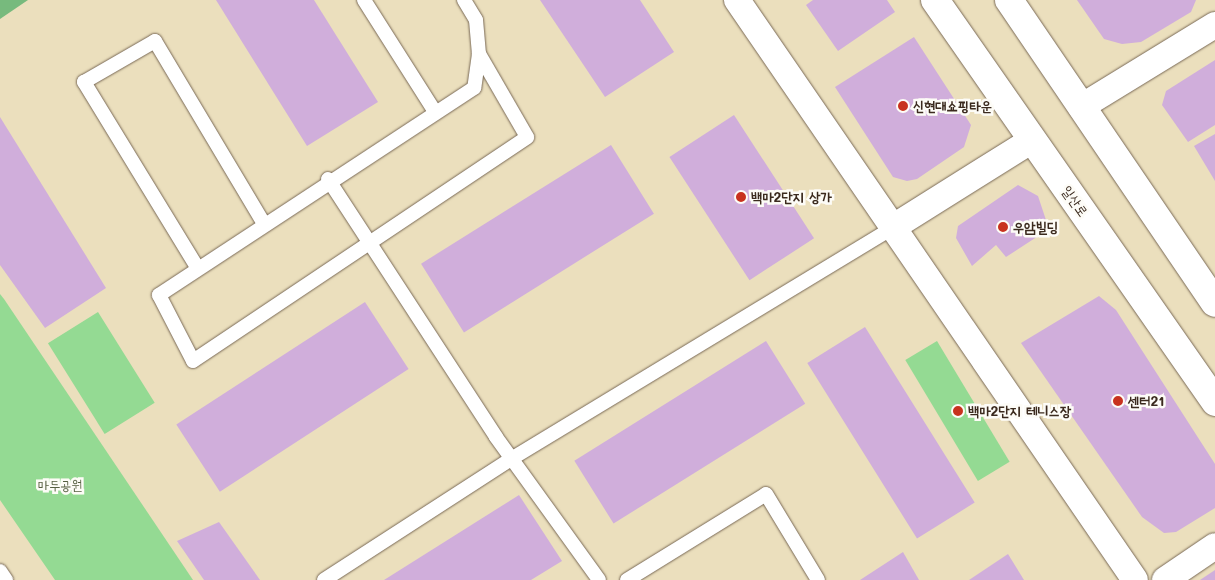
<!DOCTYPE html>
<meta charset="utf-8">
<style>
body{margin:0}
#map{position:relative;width:1215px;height:580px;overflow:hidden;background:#ebdfbd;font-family:Mali,"Poor Story",sans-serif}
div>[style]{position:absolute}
.green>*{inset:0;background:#94da93;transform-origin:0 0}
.forest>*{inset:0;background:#77ba7d}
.building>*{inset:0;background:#d0aedb;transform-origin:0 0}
.roads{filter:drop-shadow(0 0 1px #796956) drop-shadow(0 0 1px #796956)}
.service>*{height:14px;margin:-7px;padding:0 7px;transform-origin:7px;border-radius:7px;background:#fff}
.minor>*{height:26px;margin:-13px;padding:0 13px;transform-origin:13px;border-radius:13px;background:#fff}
.primary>*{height:28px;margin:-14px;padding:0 14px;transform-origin:14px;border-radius:14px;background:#fff}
.dots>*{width:14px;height:14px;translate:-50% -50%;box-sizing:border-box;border:2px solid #fdfcf7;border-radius:50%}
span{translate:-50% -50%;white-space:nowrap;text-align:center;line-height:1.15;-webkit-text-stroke:5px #fdfcf7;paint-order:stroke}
.poi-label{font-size:14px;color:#3b2a1e;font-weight:700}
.left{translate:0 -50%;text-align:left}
.street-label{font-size:14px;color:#3b2a1e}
.park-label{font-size:14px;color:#565f41}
</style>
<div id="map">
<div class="green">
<i style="clip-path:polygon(0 294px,4px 299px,193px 580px,55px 580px,0 500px)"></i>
<i style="left:98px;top:312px;width:107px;height:59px;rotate:58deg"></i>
<i style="left:937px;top:341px;width:141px;height:37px;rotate:59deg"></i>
</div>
<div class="forest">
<i style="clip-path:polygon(0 0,28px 0,0 19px)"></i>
</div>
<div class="building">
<i style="clip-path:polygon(216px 0,314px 0,378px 102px,307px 146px)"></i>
<i style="clip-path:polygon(540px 0,640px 0,674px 52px,605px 97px)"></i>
<i style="clip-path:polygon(813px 0,887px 0,895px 12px,838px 51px,806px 5px)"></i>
<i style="clip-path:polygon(1077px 0,1196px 0,1191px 12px,1141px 42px,1122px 44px,1104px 39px)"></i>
<i style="clip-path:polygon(914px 37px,971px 125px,964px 147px,917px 179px,907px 181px,893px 177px,835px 87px)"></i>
<i style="clip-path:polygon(1215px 60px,1215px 125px,1188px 142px,1162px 105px,1166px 91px)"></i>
<i style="left:734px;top:115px;width:147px;height:77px;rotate:57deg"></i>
<i style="clip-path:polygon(0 117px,106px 288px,45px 328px,0 265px)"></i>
<i style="clip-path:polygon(1215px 134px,1215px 181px,1194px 146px)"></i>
<i style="left:611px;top:145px;width:81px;height:224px;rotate:58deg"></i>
<i style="clip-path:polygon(1018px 185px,1038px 196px,1049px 229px,1006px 257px,996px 245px,972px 266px,956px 238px,958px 226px)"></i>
<i style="clip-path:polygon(1099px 296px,1116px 310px,1215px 464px,1215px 508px,1176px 532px,1164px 533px,1142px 517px,1021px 343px)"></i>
<i style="left:365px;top:302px;width:80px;height:225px;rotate:57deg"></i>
<i style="left:865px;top:327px;width:207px;height:68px;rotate:58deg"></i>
<i style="left:766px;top:341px;width:74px;height:226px;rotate:58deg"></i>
<i style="clip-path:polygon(519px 495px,562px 561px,531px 580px,384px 580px)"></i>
<i style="clip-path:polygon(219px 522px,260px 580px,204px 580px,177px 541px)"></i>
<i style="clip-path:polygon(903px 552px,919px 580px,860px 580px)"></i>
<i style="clip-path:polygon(1008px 554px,1024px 580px,969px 580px)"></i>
<i style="clip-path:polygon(1215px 570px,1215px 580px,1200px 580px)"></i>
</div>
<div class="roads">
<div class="service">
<i style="left:364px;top:0;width:133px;rotate:57.6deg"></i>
<i style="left:464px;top:0;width:23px;rotate:59deg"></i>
<i style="left:476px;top:20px;width:34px;rotate:85deg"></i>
<i style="left:479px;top:54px;width:34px;rotate:98deg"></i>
<i style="left:474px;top:88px;width:377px;rotate:146.7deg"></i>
<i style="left:159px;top:295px;width:74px;rotate:62.7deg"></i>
<i style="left:193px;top:361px;width:402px;rotate:-33.8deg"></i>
<i style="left:527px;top:137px;width:96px;rotate:-120deg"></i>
<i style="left:328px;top:179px;width:308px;rotate:56.9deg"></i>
<i style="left:496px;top:437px;width:176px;rotate:54.2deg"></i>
<i style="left:197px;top:267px;width:217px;rotate:-121.4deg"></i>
<i style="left:84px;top:82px;width:82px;rotate:-30deg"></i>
<i style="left:155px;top:41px;width:213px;rotate:59.2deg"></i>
<i style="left:0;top:571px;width:11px;rotate:56deg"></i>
<i style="left:324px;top:580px;width:223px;rotate:-32.9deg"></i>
<i style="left:511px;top:459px;width:449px;rotate:-31.2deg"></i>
<i style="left:627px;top:580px;width:163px;rotate:-31.7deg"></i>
<i style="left:766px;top:494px;width:100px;rotate:58.8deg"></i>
</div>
<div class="minor">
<i style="left:737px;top:0;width:703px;rotate:55.54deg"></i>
<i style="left:1081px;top:107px;width:157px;rotate:-31.5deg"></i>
<i style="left:895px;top:226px;width:162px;rotate:-32.1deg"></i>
<i style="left:1165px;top:580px;width:60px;rotate:-34.2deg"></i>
</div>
<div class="primary">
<i style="left:935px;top:0;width:490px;rotate:55.1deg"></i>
<i style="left:1009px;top:0;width:366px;rotate:55.8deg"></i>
</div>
</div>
<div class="dots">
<i style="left:903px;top:106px;background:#c8321e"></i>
<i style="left:741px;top:197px;background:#c8321e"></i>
<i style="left:1003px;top:227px;background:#c8321e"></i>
<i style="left:1118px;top:401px;background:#c8321e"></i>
<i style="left:958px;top:411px;background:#c8321e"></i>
</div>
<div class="poi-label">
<span class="left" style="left:913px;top:106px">신현대쇼핑타운</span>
<span class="left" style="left:751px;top:197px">백마2단지 상가</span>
<span class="left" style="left:1013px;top:227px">우암빌딩</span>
<span class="left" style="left:1128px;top:401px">센터21</span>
<span class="left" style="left:968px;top:411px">백마2단지 테니스장</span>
</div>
<div class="street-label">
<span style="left:1075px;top:201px;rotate:55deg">일산로</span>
</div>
<div class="park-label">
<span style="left:60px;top:485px">마두공원</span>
</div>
</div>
